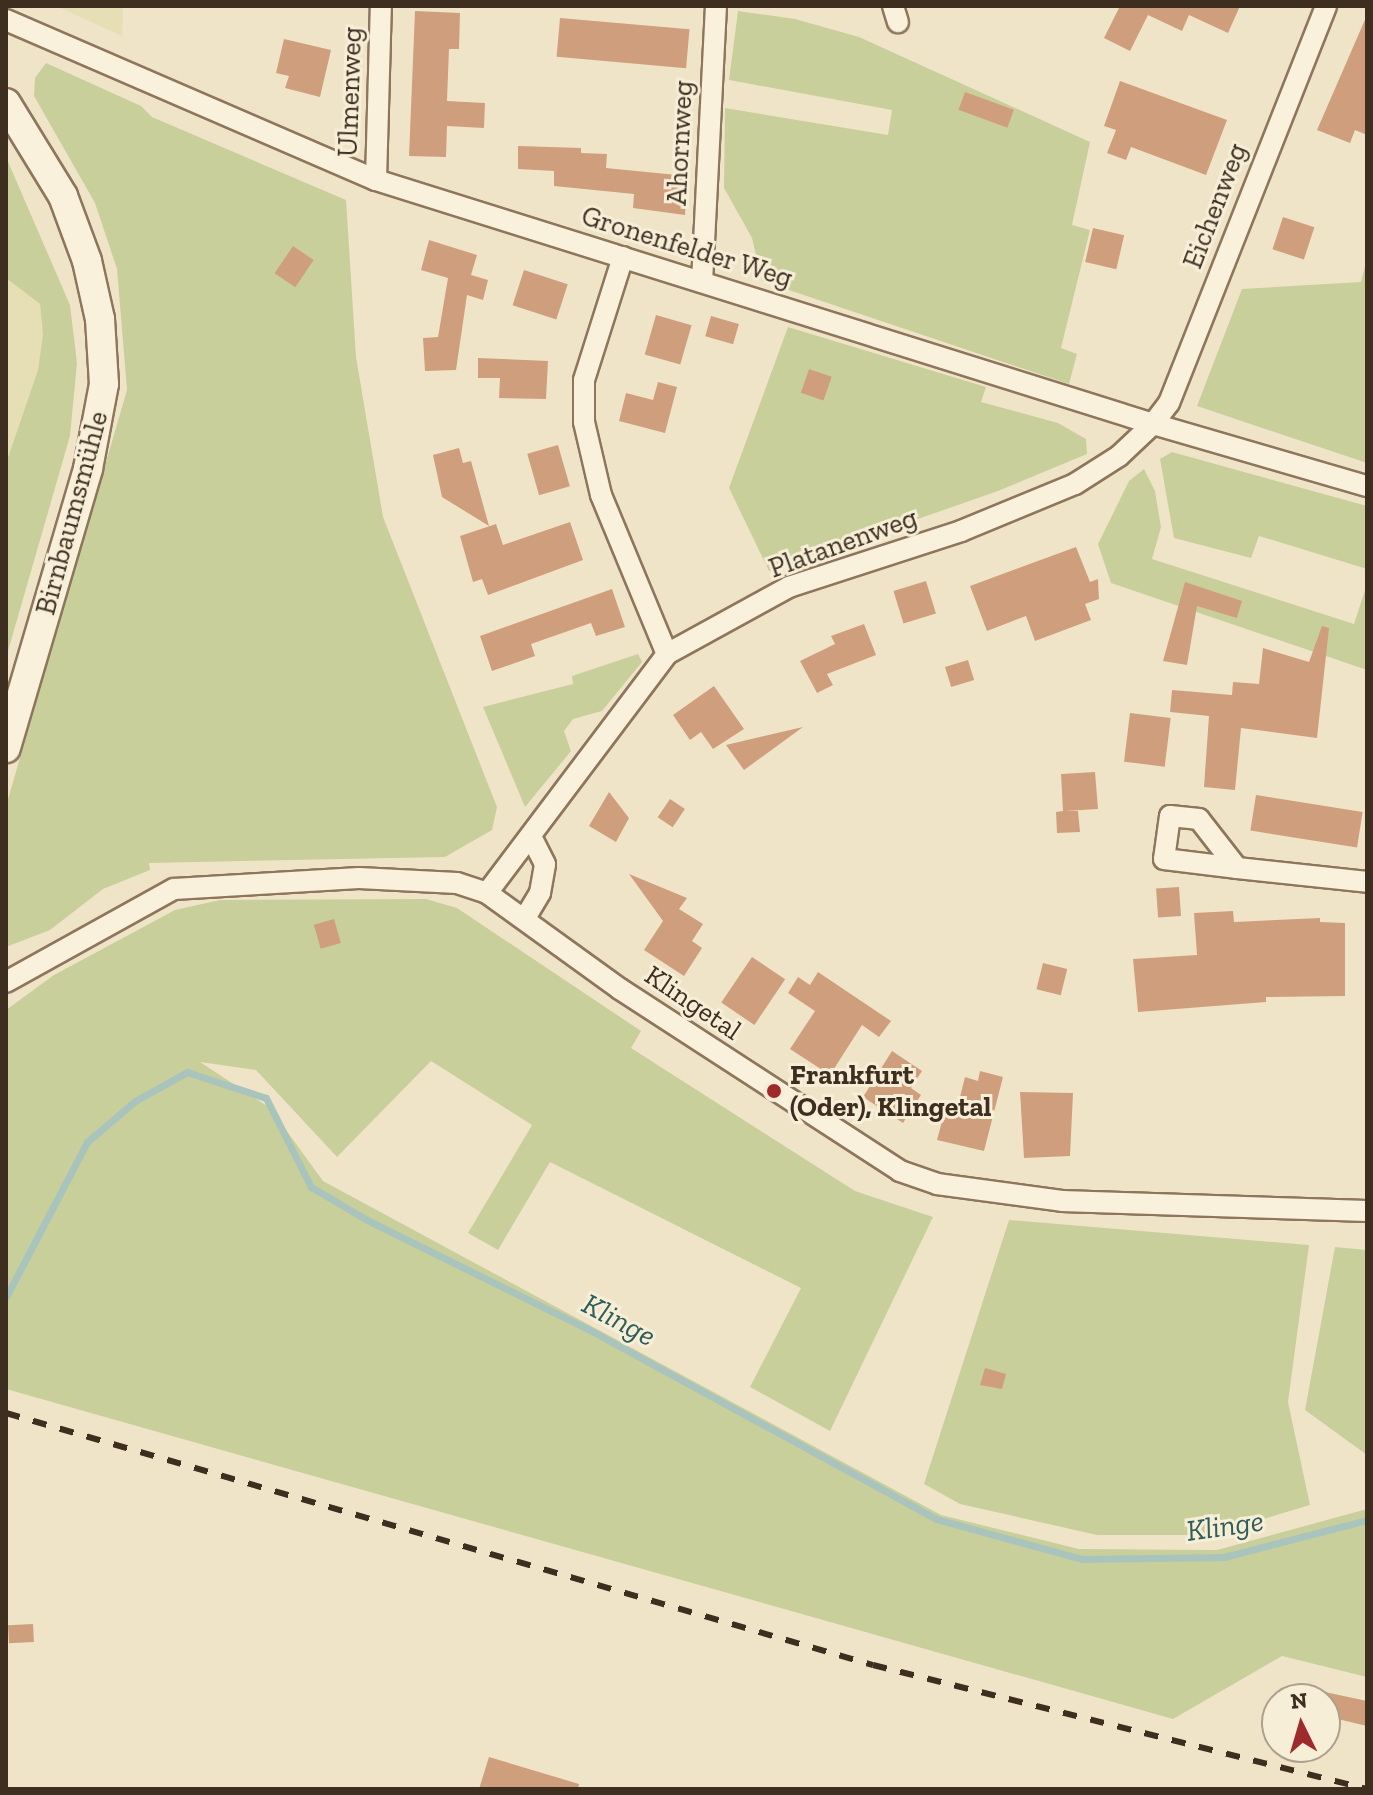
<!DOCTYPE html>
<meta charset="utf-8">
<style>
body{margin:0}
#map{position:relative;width:1373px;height:1795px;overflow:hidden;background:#f0e4c8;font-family:"Zilla Slab",serif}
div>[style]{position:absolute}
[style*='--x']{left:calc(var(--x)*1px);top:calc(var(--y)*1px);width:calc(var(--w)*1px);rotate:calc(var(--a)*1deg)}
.farmland>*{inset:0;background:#e6deb5}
.green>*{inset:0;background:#c9cf9b}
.stream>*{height:7px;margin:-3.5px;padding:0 3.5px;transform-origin:3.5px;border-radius:3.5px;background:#a9c4bc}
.building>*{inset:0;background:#cf9f7d;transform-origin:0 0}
.roads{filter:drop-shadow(2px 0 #8d765c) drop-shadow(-2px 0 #8d765c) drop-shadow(0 2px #8d765c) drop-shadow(0 -2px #8d765c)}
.street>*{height:20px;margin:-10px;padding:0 10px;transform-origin:10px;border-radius:10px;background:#faf1dc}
.secondary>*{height:28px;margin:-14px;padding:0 14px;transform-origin:14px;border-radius:14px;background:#faf1dc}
.rail>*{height:6px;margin-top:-3px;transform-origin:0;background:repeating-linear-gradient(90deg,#3d2e20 0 14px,transparent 0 28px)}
.dots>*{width:22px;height:22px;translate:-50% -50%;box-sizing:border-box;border:4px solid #f7eed8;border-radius:50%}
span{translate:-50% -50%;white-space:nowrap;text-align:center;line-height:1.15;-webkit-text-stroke:6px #f7eed8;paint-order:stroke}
.street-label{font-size:28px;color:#3d2e20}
.poi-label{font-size:28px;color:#3d2e20;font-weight:700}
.left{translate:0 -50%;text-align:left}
.water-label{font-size:30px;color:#2f5d5a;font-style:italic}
.frame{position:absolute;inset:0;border:8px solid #3d2e20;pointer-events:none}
.north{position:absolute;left:1261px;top:1683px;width:80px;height:80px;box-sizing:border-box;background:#f7eed8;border:2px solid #ada18e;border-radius:50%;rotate:355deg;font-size:22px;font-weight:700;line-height:32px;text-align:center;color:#3d2e20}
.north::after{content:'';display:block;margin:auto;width:28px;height:36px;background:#9e2a2b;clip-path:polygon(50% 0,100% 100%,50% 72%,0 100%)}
</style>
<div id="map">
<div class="farmland">
<i style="clip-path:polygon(56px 6px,123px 6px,122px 36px)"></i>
<i style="clip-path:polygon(6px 278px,40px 304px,43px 334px,38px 370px,6px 462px)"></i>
</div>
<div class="green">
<i style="clip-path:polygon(738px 11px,795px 19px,859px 37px,1090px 142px,1072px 225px,1090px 230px,1061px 348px,1077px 354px,1069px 384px,762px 281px,752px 238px,724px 188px,725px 108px,888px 135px,892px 110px,729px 80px)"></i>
<i style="clip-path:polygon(46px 63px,141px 106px,152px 117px,346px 200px,356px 357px,383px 517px,497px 807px,492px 830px,445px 857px,149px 863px,150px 870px,103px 889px,50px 930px,6px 947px,6px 806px,127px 390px,117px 269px,95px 203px,34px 96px,35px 78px)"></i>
<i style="clip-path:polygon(6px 157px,70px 305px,77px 363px,70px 436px,6px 658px,6px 463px,38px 370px,43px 334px,40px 304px,6px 278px)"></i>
<i style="clip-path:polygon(1367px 258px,1367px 463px,1197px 406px,1242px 289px,1361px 282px)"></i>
<i style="clip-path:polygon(788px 327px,986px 387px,981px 402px,1058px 423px,1086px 439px,1087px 454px,998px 491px,769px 571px,729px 488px)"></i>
<i style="clip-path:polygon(1172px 452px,1367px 506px,1367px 569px,1259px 536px,1251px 558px,1174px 538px,1160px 459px)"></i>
<i style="clip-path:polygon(1144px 469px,1155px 491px,1161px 527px,1152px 559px,1354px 624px,1367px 584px,1367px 670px,1111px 583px,1098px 544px,1129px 481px)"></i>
<i style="clip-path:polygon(638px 654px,642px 662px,602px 711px,573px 719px,564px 731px,571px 751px,525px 807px,483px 707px,573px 684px,572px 676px)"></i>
<i style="clip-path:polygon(426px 899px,457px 908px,641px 1031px,631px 1048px,855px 1191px,933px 1217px,830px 1431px,750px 1387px,801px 1288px,550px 1162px,498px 1250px,468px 1233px,532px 1125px,431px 1061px,337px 1157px,256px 1070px,200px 1062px,270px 1108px,323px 1181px,941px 1515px,1079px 1549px,1217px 1550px,1367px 1509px,1367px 1677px,1282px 1656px,1173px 1719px,6px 1389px,6px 1010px,54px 975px,175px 910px,220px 900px)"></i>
<i style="clip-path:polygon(1009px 1220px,1309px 1245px,1288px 1402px,1310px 1505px,1210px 1535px,1097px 1535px,960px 1504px,924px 1484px)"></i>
<i style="clip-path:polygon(1335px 1247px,1367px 1250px,1367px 1455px,1305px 1410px)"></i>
</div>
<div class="stream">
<i style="--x:6;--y:1297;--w:175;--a:-62.4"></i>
<i style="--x:87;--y:1142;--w:63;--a:-40.5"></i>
<i style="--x:135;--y:1101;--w:60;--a:-29.1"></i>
<i style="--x:187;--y:1072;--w:83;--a:18.2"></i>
<i style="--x:266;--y:1098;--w:100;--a:63.2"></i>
<i style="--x:311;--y:1187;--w:67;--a:30.4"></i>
<i style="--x:369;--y:1221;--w:244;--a:26.3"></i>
<i style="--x:588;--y:1329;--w:396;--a:28.6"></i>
<i style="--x:936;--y:1519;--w:151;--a:15.3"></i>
<i style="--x:1082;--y:1559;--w:142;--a:-0.8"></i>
<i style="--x:1224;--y:1557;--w:148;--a:-14.5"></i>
</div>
<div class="building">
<i style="clip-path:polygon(1120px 6px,1240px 6px,1228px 33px,1189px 15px,1182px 31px,1148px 15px,1130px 51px,1104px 38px)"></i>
<i style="clip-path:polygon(415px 11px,460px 13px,459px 49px,449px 49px,447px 101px,485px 103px,484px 128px,447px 126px,446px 157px,409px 156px)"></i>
<i style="clip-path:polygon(1367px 15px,1367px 135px,1355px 130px,1350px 143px,1317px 130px)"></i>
<i style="left:560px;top:18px;width:130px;height:39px;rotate:5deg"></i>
<i style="clip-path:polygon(284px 39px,331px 50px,320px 97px,285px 88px,289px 76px,276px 73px)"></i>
<i style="clip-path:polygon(1120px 81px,1227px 120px,1206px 175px,1131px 147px,1126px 160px,1107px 153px,1116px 130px,1104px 126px)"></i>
<i style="left:965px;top:92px;width:52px;height:19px;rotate:20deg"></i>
<i style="clip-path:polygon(518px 146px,581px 148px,581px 153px,607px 154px,606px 168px,687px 176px,685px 215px,633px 208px,634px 194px,554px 186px,554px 171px,518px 169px)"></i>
<i style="left:1283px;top:217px;width:33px;height:34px;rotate:18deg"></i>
<i style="left:1093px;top:228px;width:32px;height:35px;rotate:13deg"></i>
<i style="clip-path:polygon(429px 240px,477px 255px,471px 275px,488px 280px,483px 300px,467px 295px,456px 370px,425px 371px,423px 338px,438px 337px,448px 278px,421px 270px)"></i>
<i style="left:293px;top:246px;width:25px;height:33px;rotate:34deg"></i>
<i style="left:524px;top:270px;width:46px;height:37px;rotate:18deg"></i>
<i style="left:656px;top:315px;width:37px;height:41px;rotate:16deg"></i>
<i style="left:711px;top:316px;width:29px;height:21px;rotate:16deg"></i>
<i style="clip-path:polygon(478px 358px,548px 361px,546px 399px,499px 398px,500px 378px,478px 378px)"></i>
<i style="left:809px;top:369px;width:24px;height:25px;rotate:19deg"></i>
<i style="clip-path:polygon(658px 382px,677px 387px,665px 433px,619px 421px,626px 393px,653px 400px)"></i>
<i style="left:558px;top:445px;width:43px;height:32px;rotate:74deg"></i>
<i style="clip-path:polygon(459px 448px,463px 463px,471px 461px,489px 526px,442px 497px,433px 455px)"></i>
<i style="clip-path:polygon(570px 522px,583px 560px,488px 595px,482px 579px,473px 582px,460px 536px,496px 524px,503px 545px)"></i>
<i style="clip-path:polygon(1076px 547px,1090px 582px,1098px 579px,1099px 599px,1085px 604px,1091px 620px,1035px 641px,1026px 616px,987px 631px,970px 586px)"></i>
<i style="left:926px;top:581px;width:34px;height:34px;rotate:73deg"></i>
<i style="clip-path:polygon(1185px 582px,1242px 601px,1237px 618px,1197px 606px,1187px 665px,1163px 661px)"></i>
<i style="clip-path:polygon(612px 589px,625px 627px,596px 636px,591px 623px,531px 644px,535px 656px,492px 671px,480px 636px)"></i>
<i style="clip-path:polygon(864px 624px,876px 655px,827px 674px,833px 685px,817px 693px,800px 661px,835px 644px,831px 636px)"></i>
<i style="clip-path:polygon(1322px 626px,1329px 628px,1317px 738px,1241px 728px,1235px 790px,1204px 787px,1209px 716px,1170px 712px,1172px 690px,1232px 695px,1233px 682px,1259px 684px,1263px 648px,1309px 662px)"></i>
<i style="left:968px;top:660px;width:21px;height:24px;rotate:73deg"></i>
<i style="clip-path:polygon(714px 686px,744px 729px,713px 749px,701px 732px,690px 740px,673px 715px)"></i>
<i style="left:1130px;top:713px;width:41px;height:49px;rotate:7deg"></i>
<i style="clip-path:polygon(803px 727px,744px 770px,726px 745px)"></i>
<i style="clip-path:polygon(1095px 772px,1098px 809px,1065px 811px,1078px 811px,1080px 832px,1057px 833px,1056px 812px,1063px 811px,1061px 774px)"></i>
<i style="clip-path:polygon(609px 792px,629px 818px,616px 842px,589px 826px)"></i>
<i style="left:1256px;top:795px;width:108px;height:36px;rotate:9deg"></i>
<i style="left:670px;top:799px;width:18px;height:22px;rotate:34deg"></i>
<i style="clip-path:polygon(629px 874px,687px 898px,679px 909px,703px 924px,692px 941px,702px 948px,684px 976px,644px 950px,663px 921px)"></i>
<i style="left:1179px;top:887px;width:29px;height:23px;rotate:86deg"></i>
<i style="clip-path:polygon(1233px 911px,1234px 922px,1320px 918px,1320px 922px,1345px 923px,1345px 996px,1266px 997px,1266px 1002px,1138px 1012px,1133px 959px,1197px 955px,1194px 913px)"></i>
<i style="left:334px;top:919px;width:25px;height:21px;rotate:74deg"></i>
<i style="left:752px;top:957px;width:40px;height:55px;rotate:34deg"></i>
<i style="left:1043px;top:963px;width:25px;height:27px;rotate:14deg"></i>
<i style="clip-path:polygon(818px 972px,891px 1021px,879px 1037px,862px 1025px,830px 1075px,790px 1049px,815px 1011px,788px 993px,798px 977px,810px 985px)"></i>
<i style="clip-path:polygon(892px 1051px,922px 1071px,911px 1088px,921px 1095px,903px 1123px,863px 1097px)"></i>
<i style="clip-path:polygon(980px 1071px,1003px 1077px,984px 1151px,937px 1140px,945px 1110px,955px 1117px,965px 1077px,978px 1081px)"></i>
<i style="clip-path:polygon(1020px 1092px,1073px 1093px,1070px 1156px,1024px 1158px)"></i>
<i style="clip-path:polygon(985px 1368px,1006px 1374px,1002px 1389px,980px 1385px)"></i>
<i style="left:33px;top:1624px;width:18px;height:25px;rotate:87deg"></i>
<i style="clip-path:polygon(1325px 1692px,1367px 1701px,1367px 1726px,1325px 1716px)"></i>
<i style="clip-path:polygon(489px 1757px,579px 1784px,578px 1789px,479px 1789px)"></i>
</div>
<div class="roads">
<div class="street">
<i style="--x:893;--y:6;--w:17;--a:73"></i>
<i style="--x:6;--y:20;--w:403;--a:23.4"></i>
<i style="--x:376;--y:180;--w:814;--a:17.43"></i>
<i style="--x:1153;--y:424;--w:223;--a:16.2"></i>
<i style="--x:376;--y:180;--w:174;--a:-88.4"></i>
<i style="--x:623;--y:257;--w:129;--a:107.6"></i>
<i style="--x:584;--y:380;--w:42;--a:90"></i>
<i style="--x:584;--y:422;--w:75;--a:76.9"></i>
<i style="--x:601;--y:495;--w:172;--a:67.5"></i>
<i style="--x:702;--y:282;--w:276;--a:-87.1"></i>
<i style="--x:1237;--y:868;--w:62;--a:-127.8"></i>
<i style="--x:1199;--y:819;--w:29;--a:-174"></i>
<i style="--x:1170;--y:816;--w:43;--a:97.9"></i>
<i style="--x:1164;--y:859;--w:74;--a:7"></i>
<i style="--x:1237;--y:868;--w:131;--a:6.1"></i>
<i style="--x:487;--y:893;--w:299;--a:-53"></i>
<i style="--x:667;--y:654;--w:139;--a:-28.8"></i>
<i style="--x:789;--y:587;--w:181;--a:-18"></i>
<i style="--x:961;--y:531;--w:123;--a:-22.4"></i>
<i style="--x:1075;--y:484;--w:52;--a:-32.5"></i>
<i style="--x:1119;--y:456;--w:47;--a:-43.3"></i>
<i style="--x:1153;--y:424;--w:26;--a:-53"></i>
<i style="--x:1169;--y:403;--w:427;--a:-68.4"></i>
<i style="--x:525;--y:918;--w:29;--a:-59"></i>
<i style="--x:540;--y:893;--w:29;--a:-80"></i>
<i style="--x:545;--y:864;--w:29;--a:-117"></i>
<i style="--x:6;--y:982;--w:192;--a:-29"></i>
<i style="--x:174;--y:889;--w:185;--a:-3.4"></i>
<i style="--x:359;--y:878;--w:98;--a:2.9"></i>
<i style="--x:457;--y:883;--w:32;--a:18"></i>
<i style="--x:487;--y:893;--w:164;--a:35.8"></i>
<i style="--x:620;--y:989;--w:334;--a:33"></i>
<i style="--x:900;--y:1171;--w:39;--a:19"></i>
<i style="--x:937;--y:1184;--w:126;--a:7.7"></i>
<i style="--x:1062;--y:1201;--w:305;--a:1.9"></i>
</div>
<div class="secondary">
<i style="--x:6;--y:103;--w:109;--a:58.5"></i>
<i style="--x:63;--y:196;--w:69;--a:69.7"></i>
<i style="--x:87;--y:261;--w:59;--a:77.4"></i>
<i style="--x:100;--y:319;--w:65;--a:86.5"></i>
<i style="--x:104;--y:384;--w:86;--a:100.7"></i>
<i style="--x:88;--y:469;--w:291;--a:106.4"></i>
</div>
</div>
<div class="rail">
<i style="--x:6;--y:1413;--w:903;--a:16.21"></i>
<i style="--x:873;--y:1665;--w:509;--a:14.09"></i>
</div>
<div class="dots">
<i style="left:774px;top:1091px;background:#9e2a2b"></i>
</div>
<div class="street-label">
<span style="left:350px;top:92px;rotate:-88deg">Ulmenweg</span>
<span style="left:680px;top:143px;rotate:-87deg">Ahornweg</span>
<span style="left:1215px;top:206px;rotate:-69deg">Eichenweg</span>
<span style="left:687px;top:247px;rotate:17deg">Gronenfelder Weg</span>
<span style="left:72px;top:513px;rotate:-75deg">Birnbaumsmühle</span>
<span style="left:843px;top:543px;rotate:-20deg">Platanenweg</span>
<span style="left:693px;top:1003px;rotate:34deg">Klingetal</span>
</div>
<div class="poi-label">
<span class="left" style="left:790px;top:1091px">Frankfurt<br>(Oder), Klingetal</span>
</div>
<div class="water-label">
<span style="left:619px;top:1320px;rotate:28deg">Klinge</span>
<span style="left:1225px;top:1526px;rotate:-8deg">Klinge</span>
</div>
<div class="frame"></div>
<div class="north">N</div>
</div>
